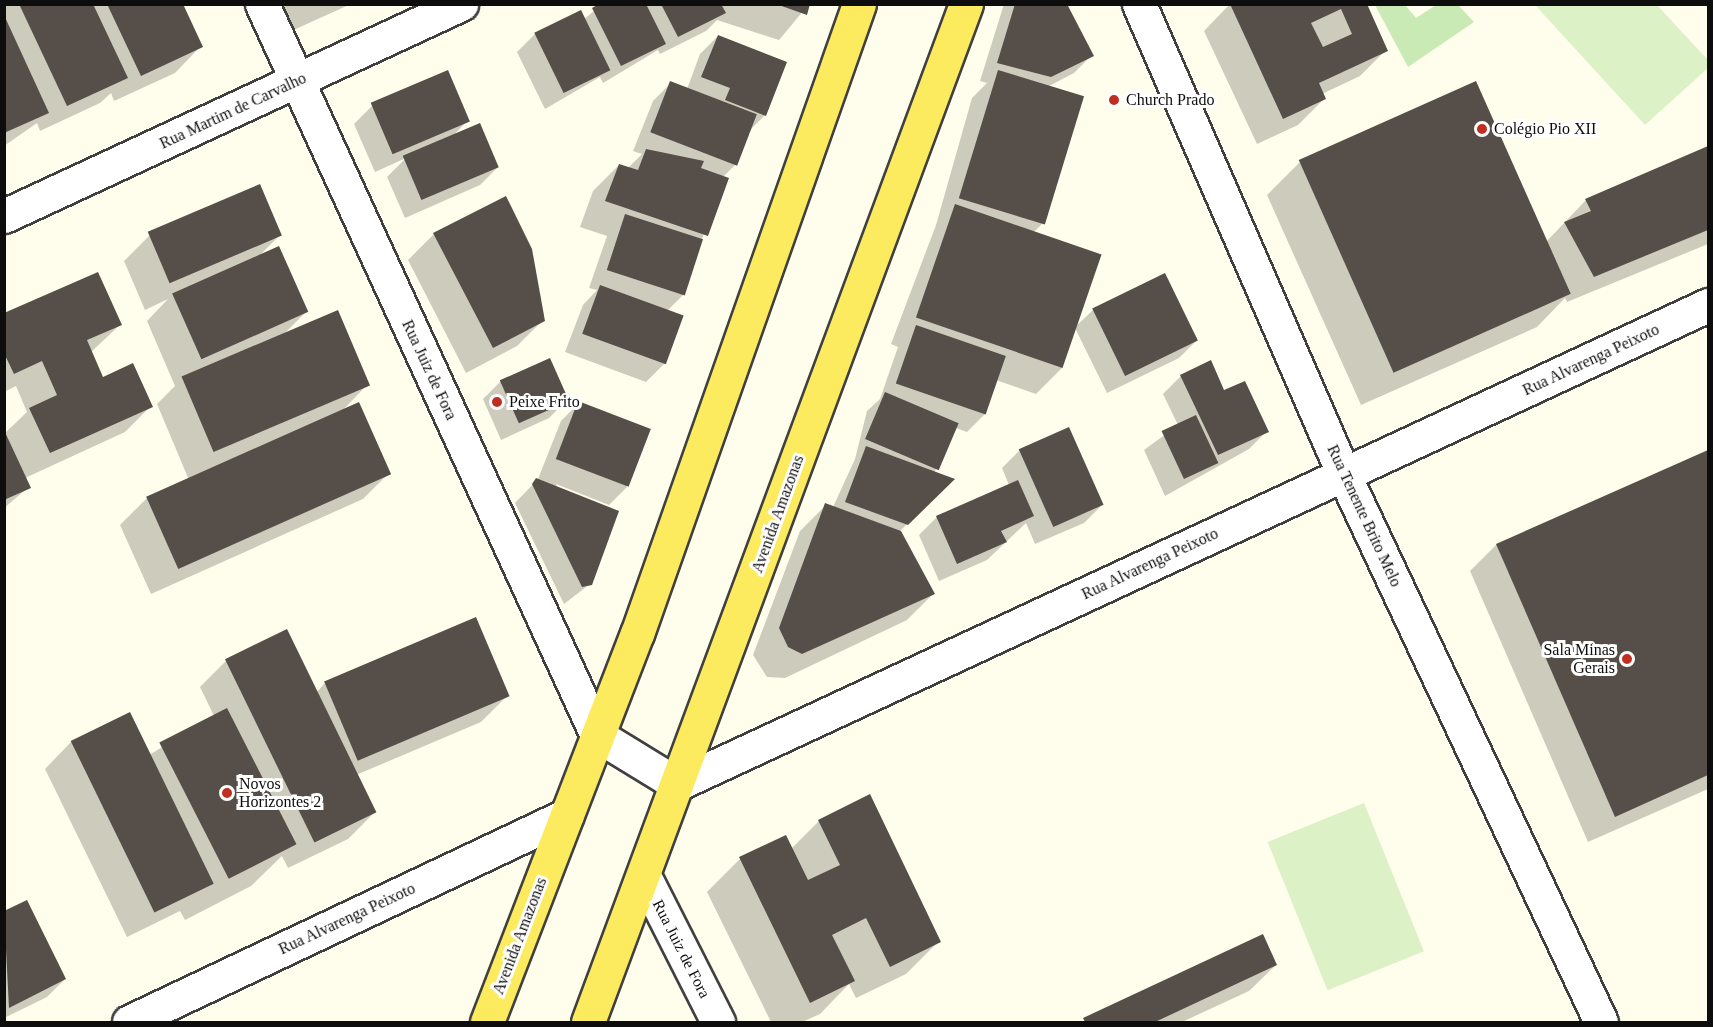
<!DOCTYPE html>
<meta charset="utf-8">
<style>
body{margin:0}
#map{position:relative;width:1713px;height:1027px;overflow:hidden;background:#fffeec;font-family:Georgia,serif}
div>[style]{position:absolute}
[style*='--x']{left:calc(var(--x)*1px);top:calc(var(--y)*1px);width:calc(var(--w)*1px);rotate:calc(var(--a)*1deg)}
.green>*{inset:0;background:#caeab5}
.pitch>*{inset:0;background:#ddf1c7;transform-origin:0 0}
.shadow>*{inset:0;background:#0003}
.building>*{inset:0;background:#564f49;transform-origin:0 0}
.roads{filter:drop-shadow(2px 0 #404040) drop-shadow(-2px 0 #404040) drop-shadow(0 2px #404040) drop-shadow(0 -2px #404040)}
.minor>*{height:33px;margin:-16.5px;padding:0 16.5px;transform-origin:16.5px;border-radius:16.5px;background:#fff}
.major>*{height:33px;margin:-16.5px;padding:0 16.5px;transform-origin:16.5px;border-radius:16.5px;background:#fcea5f}
.dots>*{width:16px;height:16px;translate:-50% -50%;box-sizing:border-box;border:3px solid #fff;border-radius:50%}
span{translate:-50% -50%;white-space:nowrap;text-align:center;line-height:1.15;-webkit-text-stroke:6px #fff;paint-order:stroke}
.poi-label{font-size:16px;color:#0d0d0d}
.left{translate:0 -50%;text-align:left}
.right{translate:-100% -50%;text-align:right}
.street-label{font-size:16px;color:#0d0d0d}
.frame{position:absolute;inset:0;border:6px solid #0d0d0d;pointer-events:none}
</style>
<div id="map">
<div class="green">
<i style="clip-path:polygon(1375px 5px,1405px 5px,1416px 18px,1436px 5px,1458px 5px,1474px 22px,1408px 67px)"></i>
</div>
<div class="pitch">
<i style="clip-path:polygon(1535px 5px,1657px 5px,1708px 60px,1708px 68px,1645px 125px)"></i>
<i style="left:1364px;top:803px;width:160px;height:104px;rotate:68deg"></i>
</div>
<div class="shadow">
<i style="clip-path:polygon(4px 4px,181px 4px,201px 46px,175px 73px,114px 101px,111px 93px,100px 103px,40px 131px,37px 123px,4px 146px)"></i>
<i style="clip-path:polygon(263px 4px,351px 4px,278px 37px)"></i>
<i style="clip-path:polygon(603px 4px,809px 4px,779px 40px,717px 20px,706px 31px,660px 54px,658px 50px,603px 83px,600px 77px,545px 109px,517px 52px,535px 34px,584px 19px)"></i>
<i style="clip-path:polygon(1004px 4px,1065px 4px,1092px 55px,1074px 73px,1047px 87px,1043px 223px,1034px 232px,1075px 327px,1093px 310px,1197px 340px,1179px 358px,1107px 393px,1075px 328px,1062px 368px,1036px 394px,996px 380px,985px 414px,967px 432px,956px 428px,934px 473px,935px 497px,900px 531px,933px 594px,907px 620px,785px 678px,767px 677px,753px 655px,800px 531px,826px 505px,833px 507px,855px 459px,867px 411px,880px 399px,898px 347px,891px 344px,936px 225px,972px 98px,987px 83px,980px 81px)"></i>
<i style="clip-path:polygon(1230px 4px,1365px 4px,1386px 50px,1360px 76px,1322px 94px,1324px 99px,1298px 125px,1257px 144px,1204px 31px)"></i>
<i style="clip-path:polygon(718px 36px,765px 115px,749px 131px,735px 165px,723px 177px,683px 295px,667px 311px,664px 364px,646px 382px,565px 352px,583px 305px,597px 290px,589px 288px,607px 236px,580px 227px,593px 191px,619px 165px,628px 168px,642px 154px,633px 151px,653px 101px,671px 83px,687px 89px,700px 54px)"></i>
<i style="clip-path:polygon(447px 72px,468px 120px,451px 138px,498px 167px,480px 185px,405px 218px,387px 177px,406px 158px,375px 172px,354px 124px,372px 106px)"></i>
<i style="clip-path:polygon(1708px 148px,1708px 244px,1567px 302px,1565px 298px,1537px 327px,1361px 405px,1267px 195px,1300px 162px,1546px 242px,1586px 200px)"></i>
<i style="clip-path:polygon(281px 234px,258px 257px,306px 312px,283px 335px,368px 384px,342px 411px,389px 473px,363px 499px,151px 594px,120px 525px,146px 499px,189px 480px,157px 404px,175px 386px,147px 321px,168px 299px,145px 310px,124px 261px,150px 235px)"></i>
<i style="clip-path:polygon(434px 234px,543px 320px,517px 346px,466px 373px,408px 260px)"></i>
<i style="clip-path:polygon(4px 315px,121px 324px,91px 352px,103px 379px,151px 406px,125px 432px,25px 478px,29px 487px,4px 508px,4px 434px,27px 412px,16px 386px,4px 392px)"></i>
<i style="clip-path:polygon(1181px 376px,1224px 392px,1267px 431px,1249px 449px,1165px 496px,1144px 450px,1178px 425px,1163px 394px)"></i>
<i style="clip-path:polygon(501px 381px,567px 400px,549px 418px,501px 440px,483px 399px)"></i>
<i style="clip-path:polygon(579px 403px,627px 487px,609px 505px,556px 484px,590px 584px,564px 604px,515px 503px,538px 479px,561px 421px)"></i>
<i style="clip-path:polygon(1020px 450px,1102px 505px,1084px 523px,1035px 544px,1026px 523px,987px 560px,939px 581px,919px 535px,937px 517px,1009px 485px,1002px 468px)"></i>
<i style="clip-path:polygon(1708px 451px,1708px 789px,1588px 842px,1470px 571px,1496px 545px)"></i>
<i style="clip-path:polygon(226px 661px,316px 693px,325px 683px,507px 696px,481px 722px,356px 775px,374px 813px,348px 839px,288px 868px,282px 856px,251px 886px,185px 920px,180px 911px,127px 937px,45px 769px,71px 742px,129px 714px,149px 755px,214px 716px,200px 687px)"></i>
<i style="clip-path:polygon(819px 821px,939px 941px,906px 974px,856px 998px,849px 984px,820px 1014px,802px 1022px,771px 1022px,707px 892px,740px 859px,791px 849px)"></i>
<i style="clip-path:polygon(4px 913px,65px 979px,47px 997px,4px 1018px)"></i>
<i style="clip-path:polygon(1262px 936px,1276px 965px,1249px 991px,1182px 1022px,1081px 1022px)"></i>
</div>
<div class="building">
<i style="clip-path:polygon(19px 4px,93px 4px,128px 78px,67px 106px)"></i>
<i style="clip-path:polygon(107px 4px,183px 4px,203px 47px,141px 76px)"></i>
<i style="clip-path:polygon(599px 4px,646px 4px,666px 44px,621px 66px,592px 8px)"></i>
<i style="clip-path:polygon(661px 4px,721px 4px,726px 13px,678px 37px)"></i>
<i style="clip-path:polygon(776px 4px,810px 4px,807px 15px)"></i>
<i style="clip-path:polygon(1015px 4px,1067px 4px,1094px 56px,1051px 77px,997px 63px)"></i>
<i style="clip-path:polygon(evenodd,1230px 4px,1367px 4px,1388px 51px,1319px 83px,1326px 99px,1283px 119px,1230px 4px,1341px 9px,1352px 34px,1323px 47px,1311px 23px,1341px 9px)"></i>
<i style="left:581px;top:10px;width:67px;height:52px;rotate:64deg"></i>
<i style="clip-path:polygon(4px 15px,49px 113px,4px 133px)"></i>
<i style="clip-path:polygon(718px 35px,787px 62px,766px 116px,725px 100px,730px 88px,701px 77px)"></i>
<i style="left:448px;top:70px;width:56px;height:84px;rotate:67deg"></i>
<i style="left:998px;top:70px;width:90px;height:134px;rotate:17deg"></i>
<i style="left:670px;top:81px;width:93px;height:55px;rotate:21deg"></i>
<i style="left:1476px;top:81px;width:233px;height:194px;rotate:66deg"></i>
<i style="left:480px;top:123px;width:48px;height:84px;rotate:67deg"></i>
<i style="clip-path:polygon(1708px 146px,1708px 230px,1594px 277px,1564px 222px,1591px 211px,1585px 199px)"></i>
<i style="clip-path:polygon(646px 149px,704px 161px,701px 168px,729px 178px,708px 236px,605px 201px,619px 164px,638px 170px)"></i>
<i style="left:260px;top:184px;width:56px;height:122px;rotate:67deg"></i>
<i style="clip-path:polygon(506px 196px,532px 249px,545px 321px,493px 348px,433px 233px)"></i>
<i style="left:955px;top:204px;width:155px;height:120px;rotate:19deg"></i>
<i style="left:625px;top:214px;width:82px;height:59px;rotate:18deg"></i>
<i style="left:279px;top:246px;width:72px;height:117px;rotate:66deg"></i>
<i style="clip-path:polygon(98px 272px,122px 325px,87px 340px,103px 377px,133px 363px,153px 407px,50px 453px,29px 408px,57px 395px,42px 361px,14px 374px,4px 353px,4px 313px)"></i>
<i style="left:1165px;top:273px;width:75px;height:81px;rotate:64deg"></i>
<i style="left:600px;top:285px;width:89px;height:52px;rotate:20deg"></i>
<i style="left:338px;top:310px;width:82px;height:170px;rotate:67deg"></i>
<i style="left:916px;top:325px;width:95px;height:62px;rotate:19deg"></i>
<i style="left:550px;top:358px;width:47px;height:55px;rotate:66deg"></i>
<i style="clip-path:polygon(1211px 360px,1224px 390px,1245px 381px,1269px 432px,1218px 455px,1180px 375px)"></i>
<i style="left:885px;top:392px;width:80px;height:51px;rotate:23deg"></i>
<i style="left:578px;top:401px;width:78px;height:62px;rotate:21deg"></i>
<i style="left:359px;top:402px;width:79px;height:233px;rotate:66deg"></i>
<i style="left:1196px;top:415px;width:53px;height:38px;rotate:65deg"></i>
<i style="left:1069px;top:427px;width:85px;height:55px;rotate:66deg"></i>
<i style="clip-path:polygon(4px 430px,31px 488px,4px 500px)"></i>
<i style="clip-path:polygon(866px 446px,955px 479px,908px 525px,845px 502px)"></i>
<i style="clip-path:polygon(1708px 450px,1708px 775px,1615px 817px,1496px 544px)"></i>
<i style="clip-path:polygon(536px 478px,619px 511px,592px 585px,582px 587px,532px 484px)"></i>
<i style="clip-path:polygon(1018px 480px,1034px 516px,1001px 531px,1007px 542px,957px 564px,936px 516px)"></i>
<i style="clip-path:polygon(825px 503px,901px 531px,935px 594px,802px 654px,788px 647px,779px 628px)"></i>
<i style="left:476px;top:617px;width:86px;height:165px;rotate:67deg"></i>
<i style="left:287px;top:629px;width:204px;height:69px;rotate:64deg"></i>
<i style="left:227px;top:708px;width:153px;height:76px;rotate:63deg"></i>
<i style="left:130px;top:712px;width:191px;height:66px;rotate:64deg"></i>
<i style="clip-path:polygon(870px 794px,941px 942px,890px 967px,866px 918px,832px 935px,855px 981px,810px 1003px,739px 857px,786px 835px,808px 880px,840px 865px,818px 820px)"></i>
<i style="clip-path:polygon(27px 900px,66px 979px,9px 1008px,4px 911px)"></i>
<i style="clip-path:polygon(1263px 934px,1277px 965px,1155px 1022px,1085px 1022px,1083px 1018px)"></i>
</div>
<div class="roads">
<div class="minor">
<i style="--x:262;--y:4;--w:804;--a:65.38"></i>
<i style="--x:597;--y:735;--w:94;--a:31.5"></i>
<i style="--x:677;--y:784;--w:1137;--a:-24.92"></i>
<i style="--x:1139;--y:4;--w:514;--a:66.48"></i>
<i style="--x:1344;--y:475;--w:604;--a:64.83"></i>
<i style="--x:4;--y:216;--w:504;--a:-24.89"></i>
<i style="--x:644;--y:876;--w:164;--a:63.1"></i>
<i style="--x:129;--y:1022;--w:484;--a:-25.3"></i>
</div>
<div class="major">
<i style="--x:487;--y:1022;--w:416;--a:-68.9"></i>
<i style="--x:637;--y:634;--w:668;--a:-70.59"></i>
<i style="--x:588;--y:1022;--w:1086;--a:-69.63"></i>
</div>
</div>
<div class="dots">
<i style="left:1114px;top:100px;background:#c02d21"></i>
<i style="left:1482px;top:129px;background:#c02d21"></i>
<i style="left:497px;top:402px;background:#c02d21"></i>
<i style="left:1627px;top:659px;background:#c02d21"></i>
<i style="left:227px;top:793px;background:#c02d21"></i>
</div>
<div class="poi-label">
<span class="left" style="left:1126px;top:100px">Church Prado</span>
<span class="left" style="left:1494px;top:129px">Colégio Pio XII</span>
<span class="left" style="left:509px;top:402px">Peixe Frito</span>
<span class="right" style="left:1615px;top:659px">Sala Minas<br>Gerais</span>
<span class="left" style="left:239px;top:793px">Novos<br>Horizontes 2</span>
</div>
<div class="street-label">
<span style="left:233px;top:111px;rotate:-25deg">Rua Martim de Carvalho</span>
<span style="left:1591px;top:360px;rotate:-25deg">Rua Alvarenga Peixoto</span>
<span style="left:429px;top:370px;rotate:65deg">Rua Juiz de Fora</span>
<span style="left:778px;top:514px;rotate:-70deg">Avenida Amazonas</span>
<span style="left:1364px;top:516px;rotate:65deg">Rua Tenente Brito Melo</span>
<span style="left:1150px;top:564px;rotate:-25deg">Rua Alvarenga Peixoto</span>
<span style="left:347px;top:919px;rotate:-25deg">Rua Alvarenga Peixoto</span>
<span style="left:520px;top:936px;rotate:-69deg">Avenida Amazonas</span>
<span style="left:681px;top:949px;rotate:63deg">Rua Juiz de Fora</span>
</div>
<div class="frame"></div>
</div>
